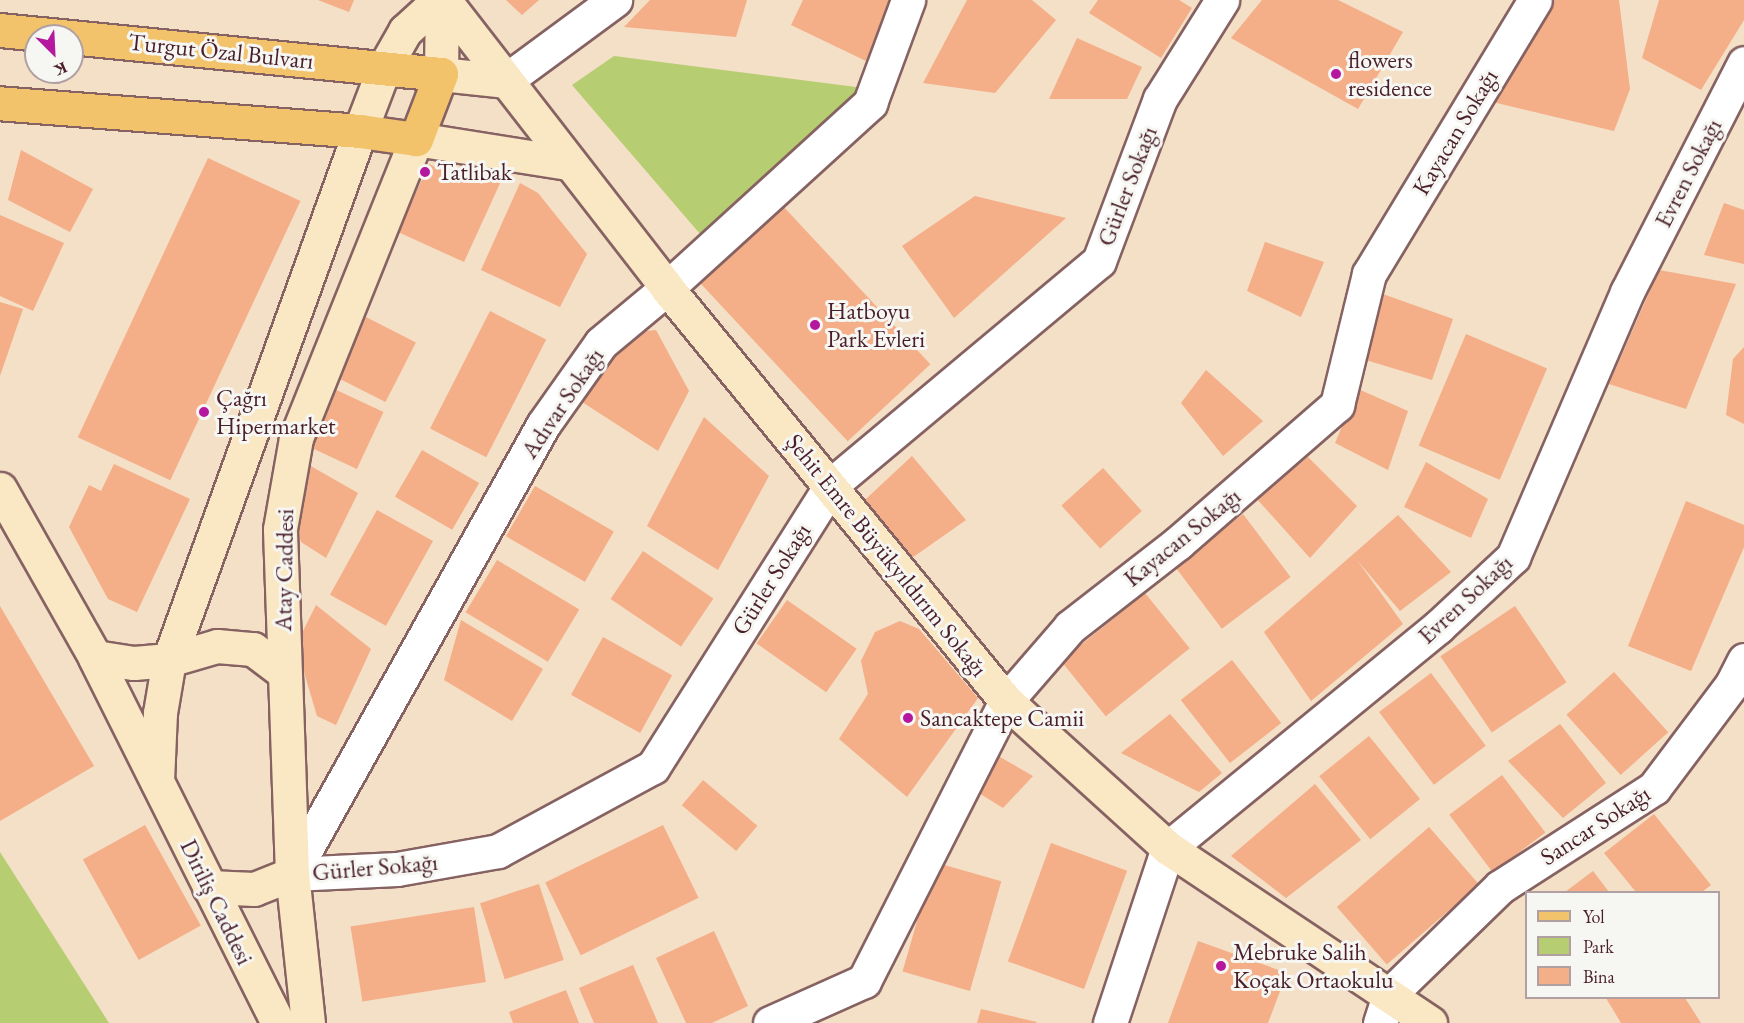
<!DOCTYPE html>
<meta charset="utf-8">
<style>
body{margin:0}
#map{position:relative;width:1744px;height:1023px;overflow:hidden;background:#f4dfc7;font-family:"EB Garamond",serif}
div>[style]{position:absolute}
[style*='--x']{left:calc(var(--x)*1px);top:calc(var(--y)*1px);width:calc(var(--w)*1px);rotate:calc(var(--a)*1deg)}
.green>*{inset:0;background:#b7cd71}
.building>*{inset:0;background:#f4ae88;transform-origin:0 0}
.roads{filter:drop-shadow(2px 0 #866262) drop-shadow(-2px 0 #866262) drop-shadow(0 2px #866262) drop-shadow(0 -2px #866262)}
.street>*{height:33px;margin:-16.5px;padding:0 16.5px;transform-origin:16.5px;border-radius:16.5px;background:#fff}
.secondary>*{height:33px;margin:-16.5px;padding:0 16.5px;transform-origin:16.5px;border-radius:16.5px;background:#fae7c3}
.primary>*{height:33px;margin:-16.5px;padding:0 16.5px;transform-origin:16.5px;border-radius:16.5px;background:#f2c36a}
.dots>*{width:16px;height:16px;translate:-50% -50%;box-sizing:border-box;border:3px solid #f6f6f2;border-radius:50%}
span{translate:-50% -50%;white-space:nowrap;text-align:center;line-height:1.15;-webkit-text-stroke:6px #f6f6f2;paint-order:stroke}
.street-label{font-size:24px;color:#4a1f2b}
.poi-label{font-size:24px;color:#4a1f2b}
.left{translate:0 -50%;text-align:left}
.legend{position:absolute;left:1525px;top:891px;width:195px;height:108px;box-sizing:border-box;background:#f6f6f2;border:2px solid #b1a0a2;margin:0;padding:8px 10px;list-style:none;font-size:18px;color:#4a1f2b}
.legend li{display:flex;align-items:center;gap:12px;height:30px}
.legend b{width:30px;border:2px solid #b1a0a2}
.north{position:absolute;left:24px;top:24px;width:60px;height:60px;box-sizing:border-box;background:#f6f6f2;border:2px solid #b1a0a2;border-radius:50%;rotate:156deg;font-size:16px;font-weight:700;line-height:24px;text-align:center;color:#4a1f2b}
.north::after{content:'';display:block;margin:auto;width:21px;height:27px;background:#b5179e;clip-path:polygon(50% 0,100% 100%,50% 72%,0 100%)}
</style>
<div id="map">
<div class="green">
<i style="clip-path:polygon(614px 56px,864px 88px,701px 235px,572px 85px)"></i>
<i style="clip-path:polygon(0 852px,109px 1023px,0 1023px)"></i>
</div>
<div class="building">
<i style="clip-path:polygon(318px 0,354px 0,349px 12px)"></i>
<i style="clip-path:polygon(506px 0,539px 0,522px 15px)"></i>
<i style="clip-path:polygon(650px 0,747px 0,736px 37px,624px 27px)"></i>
<i style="clip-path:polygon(803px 0,892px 0,866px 61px,791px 25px)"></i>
<i style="clip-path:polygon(967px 0,1032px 0,1056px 20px,995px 93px,923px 83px)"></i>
<i style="clip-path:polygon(1098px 0,1179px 0,1192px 8px,1161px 58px,1089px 13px)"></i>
<i style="clip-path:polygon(1262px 0,1338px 0,1403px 32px,1358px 109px,1231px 38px)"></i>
<i style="clip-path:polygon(1555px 0,1619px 0,1630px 89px,1614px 131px,1476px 98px)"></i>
<i style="clip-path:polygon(1659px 0,1744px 0,1744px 20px,1701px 90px,1642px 58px)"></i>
<i style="clip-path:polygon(1077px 38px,1142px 67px,1127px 99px,1049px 99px)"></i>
<i style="clip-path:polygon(21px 150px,93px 189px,70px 232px,8px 200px)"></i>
<i style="left:208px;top:158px;width:102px;height:308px;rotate:25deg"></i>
<i style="clip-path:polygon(429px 164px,454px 176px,471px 164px,502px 179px,464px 262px,398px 232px)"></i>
<i style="clip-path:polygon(520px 183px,538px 193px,587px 254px,560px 307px,481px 270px)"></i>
<i style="clip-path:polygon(975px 196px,1066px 218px,954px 318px,902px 246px)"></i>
<i style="clip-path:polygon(1724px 203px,1744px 210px,1744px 264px,1704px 255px)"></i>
<i style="left:781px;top:204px;width:219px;height:113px;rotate:47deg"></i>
<i style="clip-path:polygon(0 215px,64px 243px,33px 311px,0 296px)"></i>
<i style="clip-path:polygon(1265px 242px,1324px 262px,1301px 317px,1247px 291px)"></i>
<i style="clip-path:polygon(1659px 270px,1736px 284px,1686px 409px,1609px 384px)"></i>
<i style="clip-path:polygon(1380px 293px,1453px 319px,1432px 380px,1349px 355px)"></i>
<i style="clip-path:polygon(0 302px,23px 309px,0 376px)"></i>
<i style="left:490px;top:311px;width:63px;height:132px;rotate:27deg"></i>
<i style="left:366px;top:317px;width:56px;height:67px;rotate:27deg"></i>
<i style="clip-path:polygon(656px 330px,689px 391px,658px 451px,579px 400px,617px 334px)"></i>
<i style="left:1466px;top:334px;width:88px;height:121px;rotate:23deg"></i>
<i style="clip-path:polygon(1744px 347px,1744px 424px,1726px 415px,1733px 359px)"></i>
<i style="clip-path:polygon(1206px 370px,1263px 421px,1223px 456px,1181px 403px)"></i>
<i style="left:330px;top:387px;width:59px;height:63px;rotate:25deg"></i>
<i style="clip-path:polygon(1358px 389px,1408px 411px,1388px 470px,1335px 443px)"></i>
<i style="clip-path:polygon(704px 417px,769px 476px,718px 570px,647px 526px)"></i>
<i style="left:422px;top:450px;width:66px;height:54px;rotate:30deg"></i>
<i style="clip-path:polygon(912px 456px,966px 520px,909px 560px,852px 512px)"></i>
<i style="clip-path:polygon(1308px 457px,1357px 506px,1310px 558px,1256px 498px)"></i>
<i style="clip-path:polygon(302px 461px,358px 493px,326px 558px,301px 542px,288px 495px)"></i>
<i style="clip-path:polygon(1426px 462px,1488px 499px,1471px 538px,1404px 507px)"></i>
<i style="clip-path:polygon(114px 464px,190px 499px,137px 612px,108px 599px,69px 527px,89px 485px,101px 491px)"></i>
<i style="left:1103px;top:468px;width:58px;height:56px;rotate:48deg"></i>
<i style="left:535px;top:486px;width:91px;height:58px;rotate:30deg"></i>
<i style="clip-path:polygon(1686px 501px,1744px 525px,1744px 547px,1691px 671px,1628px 646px)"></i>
<i style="left:377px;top:510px;width:64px;height:97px;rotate:29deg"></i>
<i style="left:1243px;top:514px;width:79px;height:86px;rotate:53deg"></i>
<i style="clip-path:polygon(1398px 515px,1451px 572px,1400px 611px,1357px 560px,1403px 624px,1311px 701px,1264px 632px)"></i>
<i style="left:643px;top:551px;width:85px;height:58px;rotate:34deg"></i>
<i style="left:497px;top:560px;width:96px;height:61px;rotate:31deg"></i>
<i style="left:1145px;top:593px;width:71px;height:108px;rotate:51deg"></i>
<i style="left:787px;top:600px;width:85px;height:53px;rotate:35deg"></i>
<i style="clip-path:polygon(316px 605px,371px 649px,336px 725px,317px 716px,296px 645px)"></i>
<i style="clip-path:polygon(0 606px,94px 766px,0 821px)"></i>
<i style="left:1515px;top:606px;width:92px;height:90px;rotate:56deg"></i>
<i style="clip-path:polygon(461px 620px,543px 669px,512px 721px,444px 680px)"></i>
<i style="clip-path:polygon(900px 621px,919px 629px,978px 698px,907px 797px,839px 739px,868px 694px,861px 661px,875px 632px)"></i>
<i style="left:603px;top:637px;width:79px;height:66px;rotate:29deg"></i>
<i style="left:1232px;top:660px;width:80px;height:65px;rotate:52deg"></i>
<i style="left:1614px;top:672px;width:81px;height:64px;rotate:48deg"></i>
<i style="left:1431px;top:673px;width:91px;height:65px;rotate:53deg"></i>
<i style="clip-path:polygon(1170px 714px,1222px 773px,1199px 792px,1121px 753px)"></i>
<i style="clip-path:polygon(1560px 724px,1606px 783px,1563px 818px,1508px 761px)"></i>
<i style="left:1369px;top:736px;width:81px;height:64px;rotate:51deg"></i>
<i style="clip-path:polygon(993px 753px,1033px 776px,1003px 808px,974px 790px)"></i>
<i style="left:1502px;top:775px;width:72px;height:66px;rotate:53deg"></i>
<i style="left:703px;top:780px;width:71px;height:33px;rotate:40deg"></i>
<i style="clip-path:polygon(1315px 784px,1361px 840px,1286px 898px,1231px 856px)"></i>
<i style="clip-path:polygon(1654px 814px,1711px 885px,1702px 892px,1636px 892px,1604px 853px)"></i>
<i style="left:145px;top:825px;width:115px;height:71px;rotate:61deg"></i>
<i style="left:663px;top:825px;width:81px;height:131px;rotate:64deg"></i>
<i style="left:1429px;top:827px;width:76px;height:122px;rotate:49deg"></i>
<i style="left:1051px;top:843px;width:81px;height:126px;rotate:20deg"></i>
<i style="left:934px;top:862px;width:70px;height:114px;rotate:16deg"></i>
<i style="clip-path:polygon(1593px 871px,1609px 892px,1565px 892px)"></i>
<i style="left:539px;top:884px;width:80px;height:62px;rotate:72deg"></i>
<i style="left:474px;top:907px;width:76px;height:125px;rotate:81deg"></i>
<i style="clip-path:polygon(714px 931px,748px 1006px,712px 1023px,686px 1023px,656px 958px)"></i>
<i style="clip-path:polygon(1198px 941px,1287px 973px,1268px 1023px,1168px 1023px)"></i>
<i style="clip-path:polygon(633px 965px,658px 1023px,594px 1023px,579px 988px)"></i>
<i style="clip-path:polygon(566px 990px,579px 1023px,513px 1023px,509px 1012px)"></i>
<i style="clip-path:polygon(1606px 998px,1685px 998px,1701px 1023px,1621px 1023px)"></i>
<i style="clip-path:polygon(981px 1009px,1037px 1022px,1036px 1023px,977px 1023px)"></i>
</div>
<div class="roads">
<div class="street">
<i style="--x:505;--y:81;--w:137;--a:-36.4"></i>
<i style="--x:292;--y:874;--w:105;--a:-2.7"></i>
<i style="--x:397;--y:869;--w:103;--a:-10.1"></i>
<i style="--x:498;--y:851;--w:176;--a:-28.5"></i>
<i style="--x:653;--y:767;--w:333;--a:-57.7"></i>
<i style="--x:831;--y:485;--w:349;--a:-39.9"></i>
<i style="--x:1099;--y:261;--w:173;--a:-69.4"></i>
<i style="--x:1160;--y:99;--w:117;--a:-57.9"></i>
<i style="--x:292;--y:874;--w:514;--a:-60.79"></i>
<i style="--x:543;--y:425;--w:100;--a:-54.7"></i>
<i style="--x:601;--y:343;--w:86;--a:-39.8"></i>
<i style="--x:667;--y:288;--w:275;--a:-42.3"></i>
<i style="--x:870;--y:103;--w:110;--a:-69.7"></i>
<i style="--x:770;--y:1023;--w:103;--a:-24.1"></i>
<i style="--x:864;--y:981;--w:314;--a:-63.1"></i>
<i style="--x:1006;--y:701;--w:98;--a:-49.1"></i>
<i style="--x:1070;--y:627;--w:137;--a:-37.9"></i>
<i style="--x:1178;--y:543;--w:211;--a:-41"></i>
<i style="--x:1337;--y:405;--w:135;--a:-76.3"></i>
<i style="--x:1369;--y:274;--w:320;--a:-58.8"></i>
<i style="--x:1110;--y:1023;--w:184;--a:-71.7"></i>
<i style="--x:1168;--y:848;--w:349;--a:-39.3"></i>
<i style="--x:1438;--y:627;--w:103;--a:-43"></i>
<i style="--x:1513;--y:557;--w:288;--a:-66.7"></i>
<i style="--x:1627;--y:292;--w:257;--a:-62.9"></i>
<i style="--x:1380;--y:1023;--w:29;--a:-72"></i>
<i style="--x:1389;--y:995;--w:155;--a:-44.2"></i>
<i style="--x:1500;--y:887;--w:183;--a:-32.7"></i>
<i style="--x:1654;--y:788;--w:130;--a:-53.1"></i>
<i style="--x:1732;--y:684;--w:27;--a:-63"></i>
</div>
<div class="secondary">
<i style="--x:442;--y:0;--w:74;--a:90.8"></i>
<i style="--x:441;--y:74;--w:64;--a:6.2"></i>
<i style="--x:444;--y:0;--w:364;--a:52.2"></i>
<i style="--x:667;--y:288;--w:534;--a:50.62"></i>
<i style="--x:1006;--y:701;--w:219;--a:42.2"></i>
<i style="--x:1168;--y:848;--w:315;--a:33.7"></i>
<i style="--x:0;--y:489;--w:193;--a:60.5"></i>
<i style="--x:157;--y:781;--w:68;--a:-87.5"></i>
<i style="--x:160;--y:713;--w:54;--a:-80.4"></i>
<i style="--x:169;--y:660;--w:562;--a:-70.15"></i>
<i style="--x:360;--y:131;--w:67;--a:-69.1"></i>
<i style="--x:384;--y:68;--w:43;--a:-60.4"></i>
<i style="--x:405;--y:31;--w:46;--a:-42.4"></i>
<i style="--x:209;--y:887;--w:45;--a:2.5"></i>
<i style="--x:254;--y:889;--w:41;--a:-21.5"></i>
<i style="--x:278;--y:1023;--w:409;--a:-116.6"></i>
<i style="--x:95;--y:657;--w:39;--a:9"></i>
<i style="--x:134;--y:663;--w:35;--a:-5"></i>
<i style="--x:169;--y:660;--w:50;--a:-16.3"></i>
<i style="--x:217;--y:646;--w:36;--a:5"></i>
<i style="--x:253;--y:649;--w:39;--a:37"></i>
<i style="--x:308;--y:1023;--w:150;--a:-96.1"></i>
<i style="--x:292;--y:874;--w:345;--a:-92"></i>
<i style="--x:280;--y:529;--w:92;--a:-80"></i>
<i style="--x:296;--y:438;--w:322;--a:-68.1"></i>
<i style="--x:416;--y:139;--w:153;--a:9"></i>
</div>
<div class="primary">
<i style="--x:0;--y:30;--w:443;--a:5.7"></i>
<i style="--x:441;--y:74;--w:70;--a:111"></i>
<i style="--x:416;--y:139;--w:57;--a:-171.9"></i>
<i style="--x:360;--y:131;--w:361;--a:-175.6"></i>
</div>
</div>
<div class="dots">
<i style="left:1336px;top:74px;background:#b5179e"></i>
<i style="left:425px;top:172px;background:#b5179e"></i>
<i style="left:815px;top:325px;background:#b5179e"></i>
<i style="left:204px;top:412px;background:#b5179e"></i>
<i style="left:908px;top:718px;background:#b5179e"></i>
<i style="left:1221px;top:966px;background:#b5179e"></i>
</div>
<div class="street-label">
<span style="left:221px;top:51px;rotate:6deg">Turgut Özal Bulvarı</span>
<span style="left:1455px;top:132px;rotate:-59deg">Kayacan Sokağı</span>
<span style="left:1688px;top:173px;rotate:-63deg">Evren Sokağı</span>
<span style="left:1127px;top:186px;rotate:-69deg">Gürler Sokağı</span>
<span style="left:562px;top:403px;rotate:-56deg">Adıvar Sokağı</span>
<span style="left:1182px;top:537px;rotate:-39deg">Kayacan Sokağı</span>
<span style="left:887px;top:555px;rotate:51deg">Şehit Emre Büyükyıldırım Sokağı</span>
<span style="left:284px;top:570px;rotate:-89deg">Atay Caddesi</span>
<span style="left:771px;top:579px;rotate:-58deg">Gürler Sokağı</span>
<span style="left:1465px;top:599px;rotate:-43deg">Evren Sokağı</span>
<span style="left:1595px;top:825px;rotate:-33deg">Sancar Sokağı</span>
<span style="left:375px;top:867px;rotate:-5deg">Gürler Sokağı</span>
<span style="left:217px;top:902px;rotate:64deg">Diriliş Caddesi</span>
</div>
<div class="poi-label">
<span class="left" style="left:1348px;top:74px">flowers<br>residence</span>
<span class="left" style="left:437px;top:172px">Tatlıbak</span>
<span class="left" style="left:827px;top:325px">Hatboyu<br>Park Evleri</span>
<span class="left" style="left:216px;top:412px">Çağrı<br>Hipermarket</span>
<span class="left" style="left:920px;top:718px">Sancaktepe Camii</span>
<span class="left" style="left:1233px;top:966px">Mebruke Salih<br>Koçak Ortaokulu</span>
</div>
<ul class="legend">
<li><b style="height:8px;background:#f2c36a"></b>Yol</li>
<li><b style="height:16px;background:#b7cd71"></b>Park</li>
<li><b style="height:16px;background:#f4ae88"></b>Bina</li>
</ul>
<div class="north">K</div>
</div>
